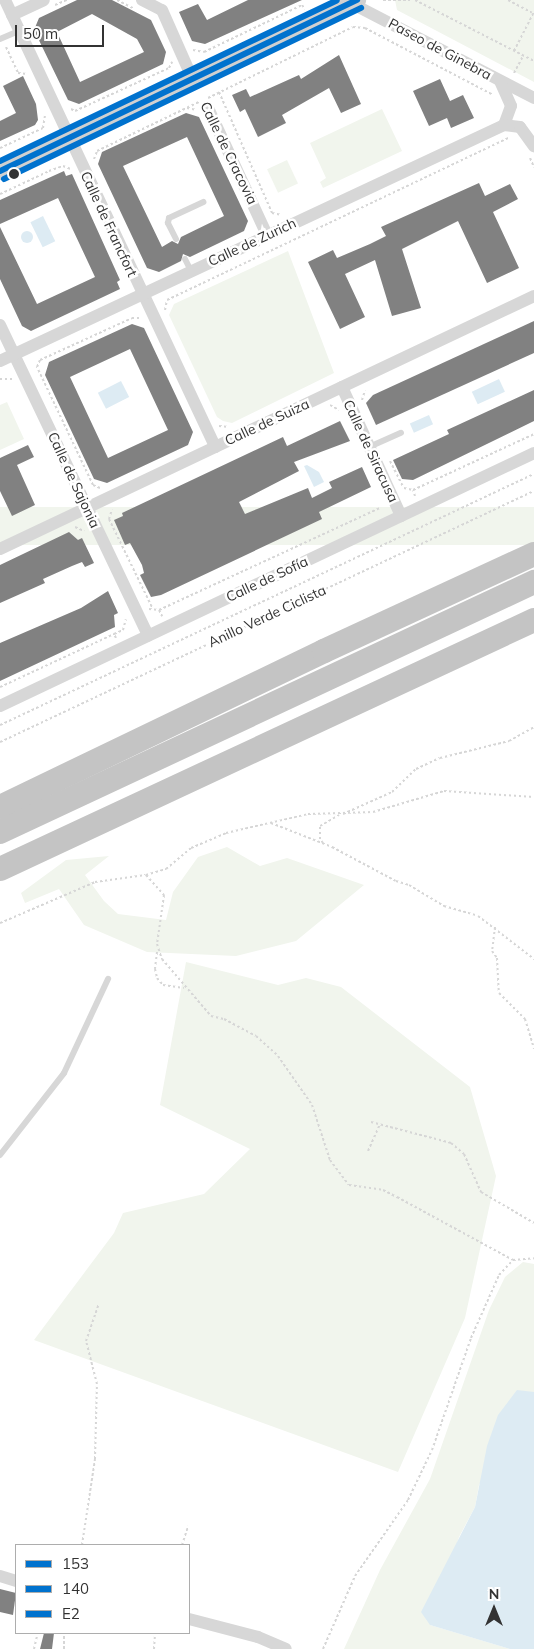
<!DOCTYPE html>
<meta charset="utf-8">
<style>
body{margin:0}
#map{position:relative;width:534px;height:1649px;overflow:hidden;background:#fff;font-family:Mulish,sans-serif}
div>[style]{position:absolute}
[style*='--x']{left:calc(var(--x)*1px);top:calc(var(--y)*1px);width:calc(var(--w)*1px);rotate:calc(var(--a)*1deg)}
.green>*{inset:0;background:#f1f5ed;transform-origin:0 0}
.water>*{inset:0;background:#ddebf3;transform-origin:0 0}
.round{border-radius:50%}
.building>*{inset:0;background:#818181}
.path>*{height:2px;margin-top:-1px;transform-origin:0;background:repeating-linear-gradient(90deg,#d6d6d6 0 2.5px,transparent 0 5px)}
.lane>*{height:6px;margin:-3px;padding:0 3px;transform-origin:3px;border-radius:3px;background:#d7d7d7}
.street>*{height:12px;margin:-6px;padding:0 6px;transform-origin:6px;border-radius:6px;background:#d7d7d7}
.secondary>*{height:18px;margin:-9px;padding:0 9px;transform-origin:9px;border-radius:9px;background:#d0d0d0}
.highway>*{height:24px;margin:-12px;padding:0 12px;transform-origin:12px;border-radius:12px;background:#c4c4c4}
.bus-1>*{height:6px;margin:-3px;padding:0 3px;transform-origin:3px;border-radius:3px;background:#0072ce}
.bus-2>*{height:6px;margin:-3px;padding:0 3px;transform-origin:3px;border-radius:3px;background:#0072ce}
.bus-3>*{height:6px;margin:-3px;padding:0 3px;transform-origin:3px;border-radius:3px;background:#0072ce}
.dots>*{width:14px;height:14px;translate:-50% -50%;box-sizing:border-box;border:2px solid #fff;border-radius:50%}
span{translate:-50% -50%;white-space:nowrap;text-align:center;line-height:1.15;-webkit-text-stroke:5px #fff;paint-order:stroke}
.street-label{font-size:14px;color:#333}
.legend{position:absolute;left:15px;top:1544px;width:175px;height:90px;box-sizing:border-box;background:#fff;border:1px solid #adadad;margin:0;padding:6px 9px;list-style:none;font-size:15px;color:#333}
.legend li{display:flex;align-items:center;gap:10px;height:25px}
.legend b{width:25px;border:1px solid #adadad}
.north{position:absolute;left:469px;top:1584px;width:50px;height:50px;-webkit-text-stroke:4px #fff;paint-order:stroke;rotate:0deg;font-size:14px;font-weight:700;line-height:20px;text-align:center;color:#333}
.north::after{content:'';display:block;margin:auto;width:18px;height:22px;background:#333;clip-path:polygon(50% 0,100% 100%,50% 72%,0 100%)}
.scale{position:absolute;left:15px;top:25px;width:89px;height:22px;box-sizing:border-box;border:2px solid #333;border-top:0;padding-left:6px;font-size:15px;line-height:18px;white-space:nowrap;color:#333;-webkit-text-stroke:4px #fff;paint-order:stroke}
</style>
<div id="map">
<div class="green">
<i style="clip-path:polygon(395px 0,534px 0,534px 82px,397px 10px)"></i>
<i style="clip-path:polygon(382px 109px,402px 151px,323px 188px,320px 182px,326px 178px,310px 143px)"></i>
<i style="left:287px;top:160px;width:26px;height:22px;rotate:65deg"></i>
<i style="clip-path:polygon(288px 251px,334px 373px,232px 423px,223px 421px,217px 417px,169px 315px,174px 304px)"></i>
<i style="clip-path:polygon(7px 402px,24px 439px,0 450px,0 405px)"></i>
<i style="left:534px;top:507px;width:38px;height:590px;rotate:90deg"></i>
<i style="clip-path:polygon(227px 847px,260px 866px,287px 858px,364px 885px,296px 941px,236px 956px,147px 952px,84px 925px,59px 889px,25px 903px,21px 893px,66px 860px,109px 856px,85px 875px,104px 901px,118px 914px,166px 920px,173px 892px,198px 857px)"></i>
<i style="clip-path:polygon(186px 962px,278px 985px,306px 978px,341px 987px,470px 1087px,496px 1176px,465px 1318px,398px 1472px,34px 1340px,114px 1233px,123px 1213px,204px 1194px,250px 1149px,160px 1105px)"></i>
<i style="clip-path:polygon(523px 1262px,534px 1264px,534px 1392px,479px 1485px,475px 1507px,459px 1537px,430px 1625px,510px 1649px,344px 1649px,380px 1570px,430px 1479px,489px 1310px,505px 1277px)"></i>
</div>
<div class="water">
<i style="left:43px;top:216px;width:28px;height:14px;rotate:64deg"></i>
<i class="round" style="left:21px;top:231px;width:12px;height:12px"></i>
<i style="left:499px;top:379px;width:14px;height:30px;rotate:65deg"></i>
<i style="left:121px;top:381px;width:18px;height:26px;rotate:63deg"></i>
<i style="left:429px;top:415px;width:10px;height:21px;rotate:66deg"></i>
<i style="clip-path:polygon(307px 465px,319px 472px,324px 482px,314px 487px,304px 466px)"></i>
<i style="clip-path:polygon(517px 1390px,534px 1392px,534px 1649px,510px 1649px,430px 1625px,421px 1612px,475px 1507px,487px 1446px,498px 1415px)"></i>
</div>
<div class="building">
<i style="clip-path:polygon(evenodd,77px 0,112px 0,151px 20px,166px 52px,163px 64px,79px 104px,68px 100px,34px 30px,39px 18px,77px 0,92px 14px,137px 39px,144px 52px,80px 82px,57px 32px,92px 14px)"></i>
<i style="clip-path:polygon(248px 0,302px 0,205px 44px,192px 41px,179px 12px,198px 4px,207px 20px)"></i>
<i style="clip-path:polygon(339px 55px,361px 104px,341px 113px,329px 88px,282px 115px,286px 123px,258px 137px,245px 109px,240px 112px,232px 95px,246px 89px,250px 97px,299px 75px,301px 79px)"></i>
<i style="clip-path:polygon(23px 76px,36px 104px,38px 120px,35px 125px,0 141px,0 121px,16px 113px,3px 86px)"></i>
<i style="clip-path:polygon(440px 79px,450px 101px,463px 95px,474px 118px,451px 128px,447px 118px,429px 126px,413px 91px)"></i>
<i style="clip-path:polygon(evenodd,186px 113px,199px 117px,248px 221px,244px 231px,190px 257px,183px 254px,181px 261px,159px 272px,147px 268px,98px 164px,102px 152px,186px 113px,187px 137px,224px 216px,181px 237px,178px 244px,172px 241px,162px 247px,123px 166px,187px 137px)"></i>
<i style="clip-path:polygon(64px 171px,66px 176px,72px 174px,120px 280px,117px 282px,120px 289px,31px 331px,22px 326px,0 279px,0 227px,37px 304px,95px 277px,58px 198px,0 224px,0 200px)"></i>
<i style="clip-path:polygon(479px 183px,485px 196px,510px 184px,518px 199px,493px 212px,519px 268px,487px 283px,458px 221px,402px 249px,421px 308px,392px 316px,375px 260px,345px 274px,365px 317px,340px 329px,308px 262px,333px 250px,337px 258px,370px 244px,386px 236px,381px 227px)"></i>
<i style="clip-path:polygon(534px 321px,534px 353px,376px 425px,366px 403px,373px 395px)"></i>
<i style="clip-path:polygon(evenodd,132px 324px,144px 328px,193px 432px,188px 445px,107px 483px,94px 479px,45px 375px,49px 362px,132px 324px,130px 349px,168px 430px,108px 458px,70px 377px,130px 349px)"></i>
<i style="clip-path:polygon(534px 390px,534px 421px,413px 480px,402px 479px,393px 460px,449px 434px,447px 430px)"></i>
<i style="clip-path:polygon(340px 421px,350px 441px,294px 462px,299px 471px,239px 502px,245px 514px,308px 488px,312px 498px,332px 488px,329px 482px,362px 467px,371px 487px,319px 512px,322px 519px,161px 595px,151px 597px,140px 575px,144px 573px,142px 565px,130px 543px,125px 545px,114px 520px,123px 516px,122px 513px,283px 437px,287px 446px)"></i>
<i style="clip-path:polygon(28px 445px,34px 457px,17px 465px,35px 505px,12px 516px,0 491px,0 458px)"></i>
<i style="clip-path:polygon(69px 532px,78px 540px,82px 538px,94px 563px,85px 567px,82px 562px,72px 566px,43px 579px,45px 583px,0 603px,0 565px)"></i>
<i style="clip-path:polygon(108px 591px,118px 613px,114px 615px,115px 627px,0 681px,0 643px,81px 608px)"></i>
<i style="clip-path:polygon(0 1589px,16px 1593px,13px 1615px,0 1612px)"></i>
<i style="clip-path:polygon(44px 1633px,54px 1633px,52px 1649px,40px 1649px)"></i>
</div>
<div class="path">
<i style="--x:117;--y:0;--w:18;--a:27"></i>
<i style="--x:383;--y:0;--w:27;--a:0"></i>
<i style="--x:415;--y:0;--w:134;--a:27.1"></i>
<i style="--x:508;--y:0;--w:27;--a:28"></i>
<i style="--x:55;--y:5;--w:13;--a:-23"></i>
<i style="--x:365;--y:28;--w:144;--a:27.6"></i>
<i style="--x:6;--y:47;--w:29;--a:65"></i>
<i style="--x:18;--y:73;--w:9;--a:6"></i>
<i style="--x:193;--y:50;--w:11;--a:10"></i>
<i style="--x:204;--y:52;--w:109;--a:-25.6"></i>
<i style="--x:302;--y:5;--w:5;--a:53"></i>
<i style="--x:514;--y:51;--w:44;--a:-62.9"></i>
<i style="--x:514;--y:73;--w:19;--a:-62"></i>
<i style="--x:219;--y:92;--w:132;--a:66.3"></i>
<i style="--x:272;--y:213;--w:10;--a:11"></i>
<i style="--x:208;--y:98;--w:161;--a:-26.1"></i>
<i style="--x:353;--y:27;--w:12;--a:5"></i>
<i style="--x:187;--y:108;--w:10;--a:11"></i>
<i style="--x:71;--y:109;--w:4;--a:27"></i>
<i style="--x:75;--y:111;--w:103;--a:-24.6"></i>
<i style="--x:169;--y:68;--w:7;--a:-63"></i>
<i style="--x:0;--y:148;--w:47;--a:-24.9"></i>
<i style="--x:43;--y:128;--w:13;--a:-81"></i>
<i style="--x:530;--y:158;--w:10;--a:66"></i>
<i style="--x:94;--y:159;--w:9;--a:-69"></i>
<i style="--x:97;--y:151;--w:113;--a:-25.7"></i>
<i style="--x:0;--y:194;--w:54;--a:-25.1"></i>
<i style="--x:49;--y:171;--w:15;--a:-20"></i>
<i style="--x:63;--y:166;--w:9;--a:21"></i>
<i style="--x:165;--y:310;--w:10;--a:-79"></i>
<i style="--x:167;--y:300;--w:378;--a:-25.4"></i>
<i style="--x:0;--y:379;--w:13;--a:0"></i>
<i style="--x:362;--y:400;--w:10;--a:-73"></i>
<i style="--x:330;--y:405;--w:10;--a:29"></i>
<i style="--x:219;--y:426;--w:10;--a:6"></i>
<i style="--x:390;--y:461;--w:30;--a:63"></i>
<i style="--x:404;--y:488;--w:9;--a:13"></i>
<i style="--x:100;--y:488;--w:8;--a:-157"></i>
<i style="--x:93;--y:485;--w:131;--a:-115.4"></i>
<i style="--x:37;--y:367;--w:8;--a:-67"></i>
<i style="--x:40;--y:360;--w:101;--a:-24.5"></i>
<i style="--x:132;--y:318;--w:9;--a:0"></i>
<i style="--x:415;--y:496;--w:6;--a:-108"></i>
<i style="--x:413;--y:490;--w:133;--a:-24.8"></i>
<i style="--x:109;--y:519;--w:98;--a:64"></i>
<i style="--x:109;--y:519;--w:10;--a:-73"></i>
<i style="--x:75;--y:527;--w:10;--a:24"></i>
<i style="--x:149;--y:609;--w:10;--a:6"></i>
<i style="--x:159;--y:610;--w:7;--a:63"></i>
<i style="--x:159;--y:610;--w:243;--a:-24.8"></i>
<i style="--x:116;--y:638;--w:4;--a:-117"></i>
<i style="--x:114;--y:634;--w:10;--a:-24"></i>
<i style="--x:123;--y:630;--w:11;--a:-75"></i>
<i style="--x:0;--y:687;--w:126;--a:-24.9"></i>
<i style="--x:0;--y:725;--w:590;--a:-25.18"></i>
<i style="--x:0;--y:742;--w:590;--a:-25.18"></i>
<i style="--x:343;--y:814;--w:54;--a:-24.2"></i>
<i style="--x:392;--y:792;--w:33;--a:-44"></i>
<i style="--x:416;--y:769;--w:26;--a:-25"></i>
<i style="--x:440;--y:758;--w:71;--a:-13.8"></i>
<i style="--x:509;--y:741;--w:29;--a:-29"></i>
<i style="--x:271;--y:823;--w:66;--a:21.5"></i>
<i style="--x:332;--y:847;--w:72;--a:28"></i>
<i style="--x:396;--y:881;--w:14;--a:17"></i>
<i style="--x:409;--y:885;--w:41;--a:31"></i>
<i style="--x:444;--y:906;--w:35;--a:16"></i>
<i style="--x:478;--y:916;--w:71;--a:37.5"></i>
<i style="--x:323;--y:843;--w:5;--a:-127"></i>
<i style="--x:320;--y:839;--w:13;--a:-90"></i>
<i style="--x:320;--y:826;--w:22;--a:-30"></i>
<i style="--x:146;--y:875;--w:21;--a:-17"></i>
<i style="--x:166;--y:869;--w:33;--a:-40"></i>
<i style="--x:191;--y:848;--w:38;--a:-23"></i>
<i style="--x:226;--y:833;--w:84;--a:-13"></i>
<i style="--x:308;--y:814;--w:65;--a:-1.8"></i>
<i style="--x:373;--y:812;--w:74;--a:-16.5"></i>
<i style="--x:444;--y:791;--w:90;--a:3.8"></i>
<i style="--x:0;--y:923;--w:103;--a:-23.3"></i>
<i style="--x:95;--y:882;--w:51;--a:-7.8"></i>
<i style="--x:146;--y:875;--w:27;--a:48"></i>
<i style="--x:164;--y:895;--w:49;--a:98.1"></i>
<i style="--x:157;--y:944;--w:16;--a:72"></i>
<i style="--x:162;--y:959;--w:75;--a:49.3"></i>
<i style="--x:211;--y:1016;--w:13;--a:13"></i>
<i style="--x:224;--y:1019;--w:36;--a:28"></i>
<i style="--x:256;--y:1036;--w:30;--a:42"></i>
<i style="--x:278;--y:1056;--w:60;--a:55.2"></i>
<i style="--x:312;--y:1105;--w:58;--a:71.9"></i>
<i style="--x:330;--y:1160;--w:31;--a:53"></i>
<i style="--x:349;--y:1185;--w:34;--a:8"></i>
<i style="--x:383;--y:1190;--w:16;--a:27"></i>
<i style="--x:397;--y:1197;--w:132;--a:28.5"></i>
<i style="--x:495;--y:927;--w:24;--a:97"></i>
<i style="--x:492;--y:951;--w:9;--a:54"></i>
<i style="--x:497;--y:958;--w:35;--a:87"></i>
<i style="--x:499;--y:993;--w:37;--a:45"></i>
<i style="--x:525;--y:1019;--w:31;--a:73"></i>
<i style="--x:157;--y:952;--w:17;--a:97"></i>
<i style="--x:155;--y:969;--w:9;--a:77"></i>
<i style="--x:157;--y:978;--w:9;--a:49"></i>
<i style="--x:163;--y:985;--w:21;--a:8"></i>
<i style="--x:371;--y:1122;--w:83;--a:14.7"></i>
<i style="--x:451;--y:1143;--w:17;--a:40"></i>
<i style="--x:464;--y:1154;--w:42;--a:65.9"></i>
<i style="--x:481;--y:1192;--w:61;--a:30.3"></i>
<i style="--x:368;--y:1151;--w:30;--a:-66"></i>
<i style="--x:82;--y:1545;--w:87;--a:-81.4"></i>
<i style="--x:95;--y:1459;--w:75;--a:-88.5"></i>
<i style="--x:97;--y:1384;--w:44;--a:-104.3"></i>
<i style="--x:86;--y:1341;--w:39;--a:-71"></i>
<i style="--x:182;--y:1545;--w:20;--a:-72"></i>
<i style="--x:34;--y:1649;--w:13;--a:-77"></i>
<i style="--x:64;--y:1649;--w:16;--a:-90"></i>
<i style="--x:154;--y:1649;--w:16;--a:-86"></i>
<i style="--x:323;--y:1649;--w:80;--a:-66.3"></i>
<i style="--x:355;--y:1576;--w:93;--a:-55.1"></i>
<i style="--x:408;--y:1500;--w:55;--a:-64.4"></i>
<i style="--x:432;--y:1450;--w:119;--a:-70.8"></i>
<i style="--x:471;--y:1338;--w:69;--a:-66"></i>
<i style="--x:499;--y:1275;--w:21;--a:-47"></i>
<i style="--x:513;--y:1260;--w:21;--a:-5"></i>
</div>
<div class="lane">
<i style="--x:0;--y:39;--w:21;--a:-23"></i>
<i style="--x:176;--y:239;--w:18;--a:-117"></i>
<i style="--x:168;--y:223;--w:5;--a:-79"></i>
<i style="--x:169;--y:218;--w:38;--a:-25"></i>
<i style="--x:185;--y:259;--w:13;--a:63"></i>
<i style="--x:369;--y:447;--w:35;--a:-24"></i>
<i style="--x:0;--y:1155;--w:104;--a:-52"></i>
<i style="--x:64;--y:1073;--w:104;--a:-64.9"></i>
</div>
<div class="street">
<i style="--x:5;--y:0;--w:494;--a:64.8"></i>
<i style="--x:142;--y:0;--w:22;--a:27"></i>
<i style="--x:162;--y:10;--w:77;--a:66.1"></i>
<i style="--x:345;--y:0;--w:213;--a:27.4"></i>
<i style="--x:12;--y:15;--w:35;--a:-25"></i>
<i style="--x:500;--y:81;--w:27;--a:66"></i>
<i style="--x:511;--y:106;--w:20;--a:110"></i>
<i style="--x:209;--y:110;--w:138;--a:65.1"></i>
<i style="--x:0;--y:325;--w:344;--a:64.5"></i>
<i style="--x:0;--y:361;--w:557;--a:-25.09"></i>
<i style="--x:504;--y:125;--w:16;--a:7"></i>
<i style="--x:520;--y:127;--w:24;--a:54"></i>
<i style="--x:342;--y:387;--w:142;--a:65.4"></i>
<i style="--x:0;--y:549;--w:591;--a:-25.35"></i>
<i style="--x:0;--y:706;--w:591;--a:-25.35"></i>
<i style="--x:0;--y:1576;--w:17;--a:17"></i>
<i style="--x:189;--y:1619;--w:71;--a:14.6"></i>
<i style="--x:258;--y:1637;--w:30;--a:23"></i>
</div>
<div class="secondary">
<i style="--x:0;--y:171;--w:396;--a:-25.6"></i>
</div>
<div class="highway">
<i style="--x:0;--y:807;--w:360;--a:-25.7"></i>
<i style="--x:324;--y:651;--w:231;--a:-24.8"></i>
<i style="--x:0;--y:832;--w:590;--a:-25.09"></i>
<i style="--x:0;--y:869;--w:589;--a:-25"></i>
</div>
<div class="bus-1">
<i style="--x:0;--y:171;--w:396;--a:-25.6"></i>
</div>
<div class="bus-2">
<i style="--x:4;--y:179;--w:396;--a:-25.6"></i>
</div>
<div class="bus-3">
<i style="--x:0;--y:161;--w:373;--a:-25.5"></i>
</div>
<div class="dots">
<i style="left:14px;top:174px;background:#333"></i>
</div>
<div class="street-label">
<span style="left:440px;top:49px;rotate:28deg">Paseo de Ginebra</span>
<span style="left:229px;top:153px;rotate:64deg">Calle de Cracovia</span>
<span style="left:109px;top:224px;rotate:65deg">Calle de Francfort</span>
<span style="left:252px;top:242px;rotate:-25deg">Calle de Zurich</span>
<span style="left:267px;top:422px;rotate:-25deg">Calle de Suiza</span>
<span style="left:371px;top:451px;rotate:65deg">Calle de Siracusa</span>
<span style="left:74px;top:480px;rotate:65deg">Calle de Sajonia</span>
<span style="left:267px;top:579px;rotate:-25deg">Calle de Sofía</span>
<span style="left:267px;top:616px;rotate:-25deg">Anillo Verde Ciclista</span>
</div>
<ul class="legend">
<li><b style="height:6px;background:#0072ce"></b>153</li>
<li><b style="height:6px;background:#0072ce"></b>140</li>
<li><b style="height:6px;background:#0072ce"></b>E2</li>
</ul>
<div class="north">N</div>
<div class="scale">50 m</div>
</div>
